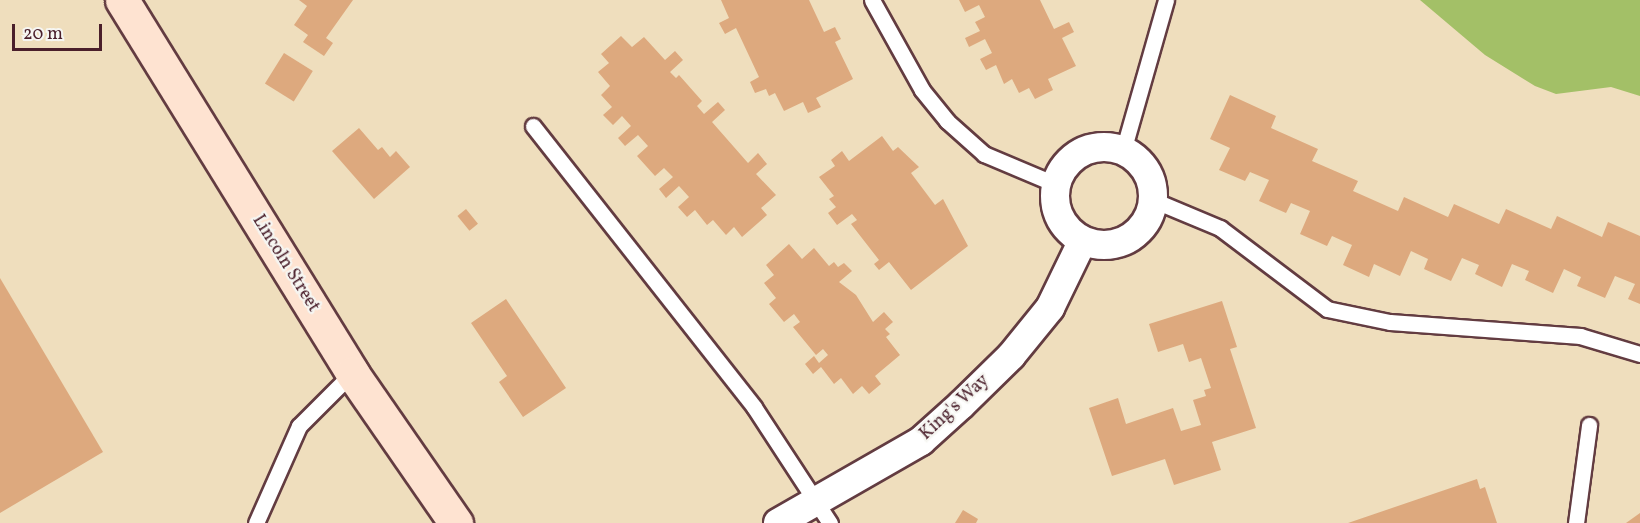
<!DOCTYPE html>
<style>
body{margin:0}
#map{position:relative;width:1640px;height:523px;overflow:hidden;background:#efdebd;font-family:Vollkorn,serif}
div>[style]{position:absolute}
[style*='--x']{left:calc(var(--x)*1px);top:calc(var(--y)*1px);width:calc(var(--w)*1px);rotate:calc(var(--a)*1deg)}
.green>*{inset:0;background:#a3c067}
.building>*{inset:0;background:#dda97e;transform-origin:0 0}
.roads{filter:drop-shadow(2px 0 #633c41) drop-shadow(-2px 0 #633c41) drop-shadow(0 2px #633c41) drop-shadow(0 -2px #633c41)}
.lane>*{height:15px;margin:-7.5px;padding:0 7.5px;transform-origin:7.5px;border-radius:7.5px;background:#fff}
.street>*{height:28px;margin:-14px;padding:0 14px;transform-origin:14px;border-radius:14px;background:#fff}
.street>.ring{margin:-14px;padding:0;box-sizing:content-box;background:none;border:28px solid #fff;border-radius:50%}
.secondary>*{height:33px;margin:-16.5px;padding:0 16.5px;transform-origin:16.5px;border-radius:16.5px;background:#fee3d1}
span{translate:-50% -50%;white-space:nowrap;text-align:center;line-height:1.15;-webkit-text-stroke:4.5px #f6f6f2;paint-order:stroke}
.street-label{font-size:18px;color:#4a1f2b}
.scale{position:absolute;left:12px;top:24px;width:90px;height:27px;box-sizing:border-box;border:3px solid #4a1f2b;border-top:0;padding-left:8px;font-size:18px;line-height:21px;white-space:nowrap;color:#4a1f2b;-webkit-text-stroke:4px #f6f6f2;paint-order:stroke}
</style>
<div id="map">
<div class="green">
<i style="clip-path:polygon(1420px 0,1640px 0,1640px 96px,1611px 87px,1556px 94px,1535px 86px,1485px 55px)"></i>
</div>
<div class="building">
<i style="clip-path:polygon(299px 0,353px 0,326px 38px,333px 43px,324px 56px,303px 42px,308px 35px,294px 25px,307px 6px)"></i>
<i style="clip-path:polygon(721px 0,809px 0,824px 32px,835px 27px,841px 39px,835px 42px,853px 79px,816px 98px,821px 107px,808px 113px,803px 102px,784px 111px,775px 93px,769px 96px,766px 89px,755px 93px,750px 82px,759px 77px,736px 28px,725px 34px,719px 23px,729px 18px)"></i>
<i style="clip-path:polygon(959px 0,1040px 0,1054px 29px,1069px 22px,1074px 32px,1062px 38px,1076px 66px,1048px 79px,1053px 90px,1035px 99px,1029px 88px,1019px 93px,1012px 79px,1004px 84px,996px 65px,986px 70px,980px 59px,992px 53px,985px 39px,969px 47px,965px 38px,980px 31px,975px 22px,985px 17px,979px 5px,965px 12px)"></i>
<i style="clip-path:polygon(621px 36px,632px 47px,644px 37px,665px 60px,675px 51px,683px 60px,670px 72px,676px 78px,679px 75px,702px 101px,697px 106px,704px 114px,718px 102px,725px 110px,712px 122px,748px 163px,758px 153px,767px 164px,756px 174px,776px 195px,761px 208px,767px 215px,742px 237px,734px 227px,726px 235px,713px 220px,707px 225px,695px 210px,687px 217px,678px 207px,689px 197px,679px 186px,666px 198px,659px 189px,673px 177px,664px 168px,655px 176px,637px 156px,648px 146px,638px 135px,625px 146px,618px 138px,631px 126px,622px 116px,613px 125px,603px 115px,612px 107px,601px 95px,610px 86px,598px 72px,609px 63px,601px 54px)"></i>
<i style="left:284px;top:53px;width:34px;height:36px;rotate:32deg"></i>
<i style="clip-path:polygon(1230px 95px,1276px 116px,1271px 128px,1318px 149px,1312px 161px,1358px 181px,1353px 191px,1398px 211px,1404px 197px,1448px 217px,1454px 204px,1499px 224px,1506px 209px,1551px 229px,1557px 216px,1602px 237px,1608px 222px,1640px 236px,1640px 304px,1628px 299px,1635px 284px,1615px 276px,1605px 298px,1577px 286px,1581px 277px,1564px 269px,1553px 293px,1525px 280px,1529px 271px,1512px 264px,1502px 287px,1475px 274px,1479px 265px,1462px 258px,1451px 281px,1424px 269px,1428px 259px,1411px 251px,1400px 276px,1374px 264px,1369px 277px,1343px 265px,1352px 245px,1332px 236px,1327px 246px,1300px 234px,1310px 211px,1291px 203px,1286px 213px,1259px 201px,1269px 180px,1250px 172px,1245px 181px,1219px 170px,1230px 148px,1210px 139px)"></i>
<i style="clip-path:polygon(359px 128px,378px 150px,382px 147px,390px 157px,396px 151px,410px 167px,374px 199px,332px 151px)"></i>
<i style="clip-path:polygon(882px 136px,893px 151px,898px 147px,919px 167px,911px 173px,935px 205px,943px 199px,968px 246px,911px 290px,889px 262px,879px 270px,874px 264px,879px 260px,851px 224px,857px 220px,852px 214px,837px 225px,828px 213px,836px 207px,829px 199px,834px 196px,819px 177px,835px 166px,831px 160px,842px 151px,849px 161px)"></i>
<i style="left:466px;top:209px;width:19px;height:11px;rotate:51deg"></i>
<i style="clip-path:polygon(789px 244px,802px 259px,814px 248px,829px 266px,834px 262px,838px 267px,844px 263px,852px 271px,839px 282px,856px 295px,873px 322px,884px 312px,893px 322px,885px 329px,890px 334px,886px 337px,900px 355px,875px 376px,881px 384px,869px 394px,862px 386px,853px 394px,841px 378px,834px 384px,821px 367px,813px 374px,805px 364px,814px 356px,819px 363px,828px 355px,823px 349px,816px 355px,793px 327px,800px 322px,794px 314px,784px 322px,769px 304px,776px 298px,764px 283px,774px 275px,766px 265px)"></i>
<i style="clip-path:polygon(0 278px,103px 452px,0 513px)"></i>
<i style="clip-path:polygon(506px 299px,566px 388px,523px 417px,499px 382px,507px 376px,471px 323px)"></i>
<i style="clip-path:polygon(1222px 301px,1237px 347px,1230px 349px,1256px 428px,1212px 442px,1221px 470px,1174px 485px,1165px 459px,1112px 476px,1089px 408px,1118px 398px,1126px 424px,1173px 408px,1181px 431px,1201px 425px,1193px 400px,1206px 396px,1204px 390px,1211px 388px,1201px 358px,1189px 362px,1183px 344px,1158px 352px,1149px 324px)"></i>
<i style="clip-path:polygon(1477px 479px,1480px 489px,1485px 487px,1497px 523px,1348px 523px)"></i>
<i style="clip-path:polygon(963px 510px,978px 519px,976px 523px,955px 523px)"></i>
<i style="clip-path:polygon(1640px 513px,1640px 523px,1626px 523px)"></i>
</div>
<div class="roads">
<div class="lane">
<i style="--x:872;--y:0;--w:103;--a:60.9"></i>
<i style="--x:922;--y:90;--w:40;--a:51"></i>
<i style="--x:947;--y:121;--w:50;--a:41.7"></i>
<i style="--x:984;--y:154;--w:77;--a:22.9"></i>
<i style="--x:533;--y:126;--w:357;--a:51.8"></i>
<i style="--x:754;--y:407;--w:139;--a:56.8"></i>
<i style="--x:1123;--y:151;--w:157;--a:-74.1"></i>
<i style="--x:1153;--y:200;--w:73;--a:22.7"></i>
<i style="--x:1220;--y:228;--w:134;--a:37.1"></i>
<i style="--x:1327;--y:309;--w:64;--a:11.7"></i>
<i style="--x:1390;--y:322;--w:191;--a:4.2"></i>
<i style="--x:1580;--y:336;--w:63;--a:16.7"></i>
<i style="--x:256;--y:523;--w:106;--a:-66.1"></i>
<i style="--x:299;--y:426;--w:75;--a:-45"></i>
<i style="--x:1576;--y:523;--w:99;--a:-82.4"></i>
</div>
<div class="street">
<i class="ring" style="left:1055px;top:147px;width:70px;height:70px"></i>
<i style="--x:778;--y:523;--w:165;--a:-29.8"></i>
<i style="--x:921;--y:441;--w:54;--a:-42"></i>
<i style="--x:961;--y:405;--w:70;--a:-44.4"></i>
<i style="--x:1011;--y:356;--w:62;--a:-50.9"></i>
<i style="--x:1050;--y:308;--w:73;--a:-64.1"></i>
</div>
<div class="secondary">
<i style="--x:122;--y:0;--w:438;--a:58.3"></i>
<i style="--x:352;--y:373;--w:183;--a:55.3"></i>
</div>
</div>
<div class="street-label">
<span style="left:285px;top:264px;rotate:58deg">Lincoln Street</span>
<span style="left:955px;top:408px;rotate:-43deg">King's Way</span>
</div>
<div class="scale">20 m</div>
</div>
